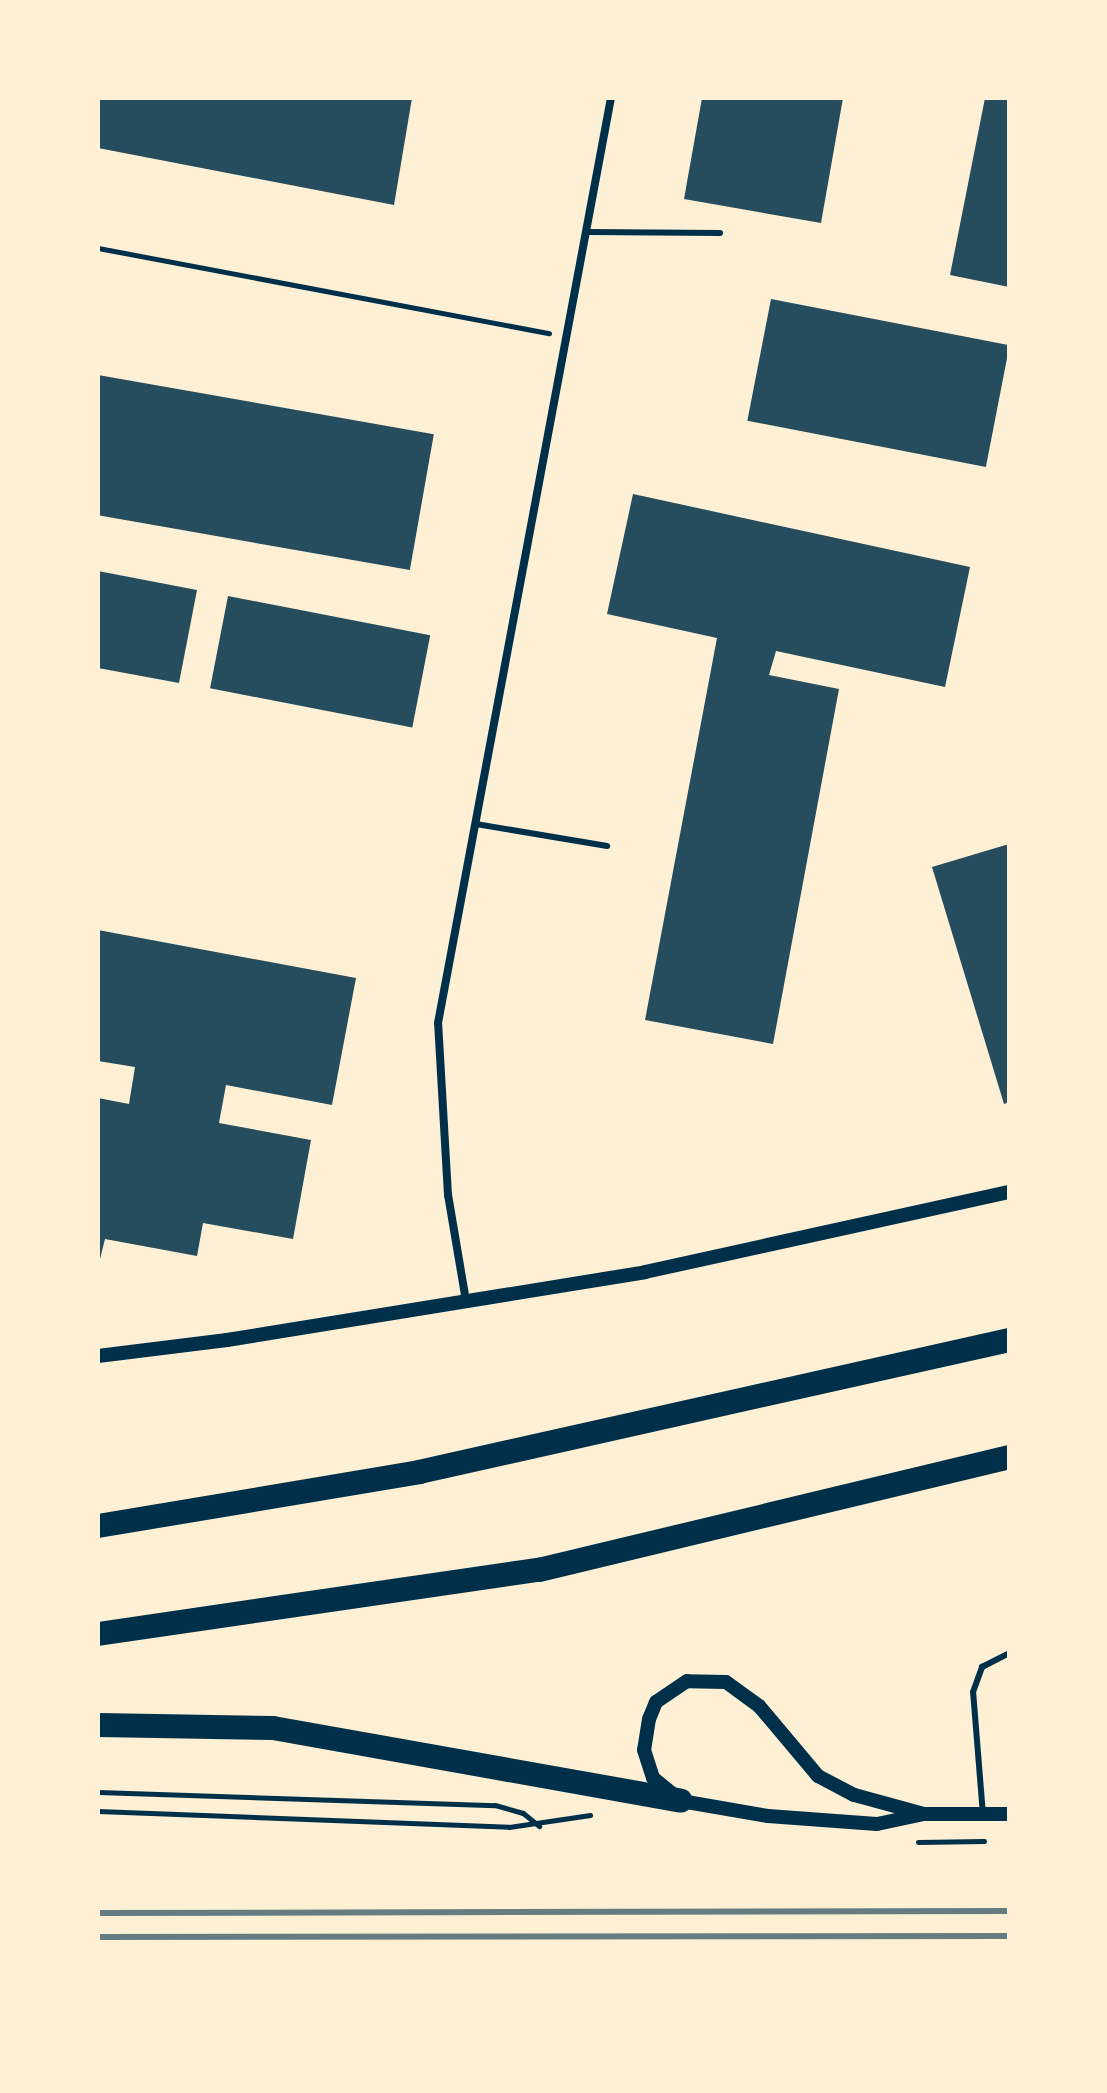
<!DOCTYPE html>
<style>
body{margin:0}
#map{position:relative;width:1107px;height:2093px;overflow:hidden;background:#fdf0d5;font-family:"PT Serif",serif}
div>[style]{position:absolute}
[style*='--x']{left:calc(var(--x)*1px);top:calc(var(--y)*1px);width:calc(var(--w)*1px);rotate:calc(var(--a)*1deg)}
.building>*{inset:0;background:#264d5e;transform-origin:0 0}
.path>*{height:5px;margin:-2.5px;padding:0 2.5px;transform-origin:2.5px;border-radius:2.5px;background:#003049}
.service>*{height:6px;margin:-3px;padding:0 3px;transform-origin:3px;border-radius:3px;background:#003049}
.minor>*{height:8px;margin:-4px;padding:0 4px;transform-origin:4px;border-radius:4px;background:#003049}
.tertiary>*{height:14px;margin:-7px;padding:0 7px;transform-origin:7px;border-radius:7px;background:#003049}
.motorway>*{height:24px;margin:-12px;padding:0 12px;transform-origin:12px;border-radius:12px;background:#003049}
.rail>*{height:6px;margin:-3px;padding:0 3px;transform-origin:3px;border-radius:3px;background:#657d81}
span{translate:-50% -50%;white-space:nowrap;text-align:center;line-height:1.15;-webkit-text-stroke:6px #fdf0d5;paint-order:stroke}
.frame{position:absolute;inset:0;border:100px solid #fdf0d5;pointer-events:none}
</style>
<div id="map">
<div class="building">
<i style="clip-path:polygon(98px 98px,412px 98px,394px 205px,98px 148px)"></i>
<i style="clip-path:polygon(702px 98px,843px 98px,821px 223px,684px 199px)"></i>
<i style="clip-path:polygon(985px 98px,1009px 98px,1009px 287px,950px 275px)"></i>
<i style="left:771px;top:299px;width:243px;height:124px;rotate:11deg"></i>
<i style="left:98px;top:375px;width:341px;height:138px;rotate:10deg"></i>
<i style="clip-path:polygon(633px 494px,970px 567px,945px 687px,776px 651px,769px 675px,839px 689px,773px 1044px,645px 1020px,717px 638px,607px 614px)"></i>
<i style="clip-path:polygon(98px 571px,197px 590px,179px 683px,98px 668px)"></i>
<i style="left:228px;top:596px;width:206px;height:94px;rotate:11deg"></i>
<i style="clip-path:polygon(1009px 844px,1009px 1102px,1004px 1104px,932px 867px)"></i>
<i style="clip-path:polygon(98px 930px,356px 978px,332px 1105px,226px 1085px,219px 1123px,311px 1140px,293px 1239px,203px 1223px,197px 1256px,105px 1239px,98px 1267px,98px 1098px,129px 1104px,135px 1067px,98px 1061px)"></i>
</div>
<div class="path">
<i style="--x:98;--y:248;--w:459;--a:10.7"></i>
<i style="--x:98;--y:1792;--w:397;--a:1.9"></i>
<i style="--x:495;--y:1805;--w:29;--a:16"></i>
<i style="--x:523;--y:1813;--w:21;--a:39"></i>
<i style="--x:98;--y:1811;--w:411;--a:2.2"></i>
<i style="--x:509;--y:1827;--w:82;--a:-8.4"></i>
<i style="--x:918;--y:1842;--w:66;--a:-0.9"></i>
</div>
<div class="service">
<i style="--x:587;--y:232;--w:133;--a:0.4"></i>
<i style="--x:476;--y:824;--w:133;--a:9.5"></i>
<i style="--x:983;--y:1815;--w:123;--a:-94.6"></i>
<i style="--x:973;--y:1692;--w:27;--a:-70"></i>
<i style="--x:982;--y:1667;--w:30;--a:-27"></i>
</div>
<div class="minor">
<i style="--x:466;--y:1301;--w:108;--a:-99.6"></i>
<i style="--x:448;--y:1195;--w:172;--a:-93.3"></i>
<i style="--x:438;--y:1023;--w:941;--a:-79.41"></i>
</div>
<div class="tertiary">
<i style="--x:98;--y:1356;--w:130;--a:-7.1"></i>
<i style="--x:227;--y:1340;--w:423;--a:-9.2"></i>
<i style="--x:645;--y:1272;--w:373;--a:-12.4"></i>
<i style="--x:924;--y:1814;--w:73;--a:-164.8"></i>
<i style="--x:854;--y:1795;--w:41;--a:-152.2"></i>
<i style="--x:818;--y:1776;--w:92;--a:-130.1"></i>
<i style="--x:759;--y:1706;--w:41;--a:-144"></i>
<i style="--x:726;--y:1682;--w:39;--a:-179"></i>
<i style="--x:687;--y:1681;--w:37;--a:146"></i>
<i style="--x:656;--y:1702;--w:18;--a:112"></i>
<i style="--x:649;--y:1719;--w:31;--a:99"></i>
<i style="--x:644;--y:1750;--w:29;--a:72"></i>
<i style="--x:653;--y:1778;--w:36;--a:39"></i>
<i style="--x:681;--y:1801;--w:88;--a:9.8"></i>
<i style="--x:768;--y:1816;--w:109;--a:4.2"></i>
<i style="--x:877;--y:1824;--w:48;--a:-12"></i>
<i style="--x:924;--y:1814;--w:85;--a:0"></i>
</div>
<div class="motorway">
<i style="--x:98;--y:1526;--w:326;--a:-9.5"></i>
<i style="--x:419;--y:1472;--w:605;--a:-12.61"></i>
<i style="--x:98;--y:1634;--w:446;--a:-8.3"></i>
<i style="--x:539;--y:1570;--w:483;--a:-13.5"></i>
<i style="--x:98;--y:1725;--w:175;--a:1"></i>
<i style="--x:273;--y:1728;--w:414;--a:10.1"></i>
</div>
<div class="rail">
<i style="--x:98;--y:1913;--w:911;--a:-0.13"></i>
<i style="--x:98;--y:1937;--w:911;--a:-0.06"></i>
</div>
<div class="frame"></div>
</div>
